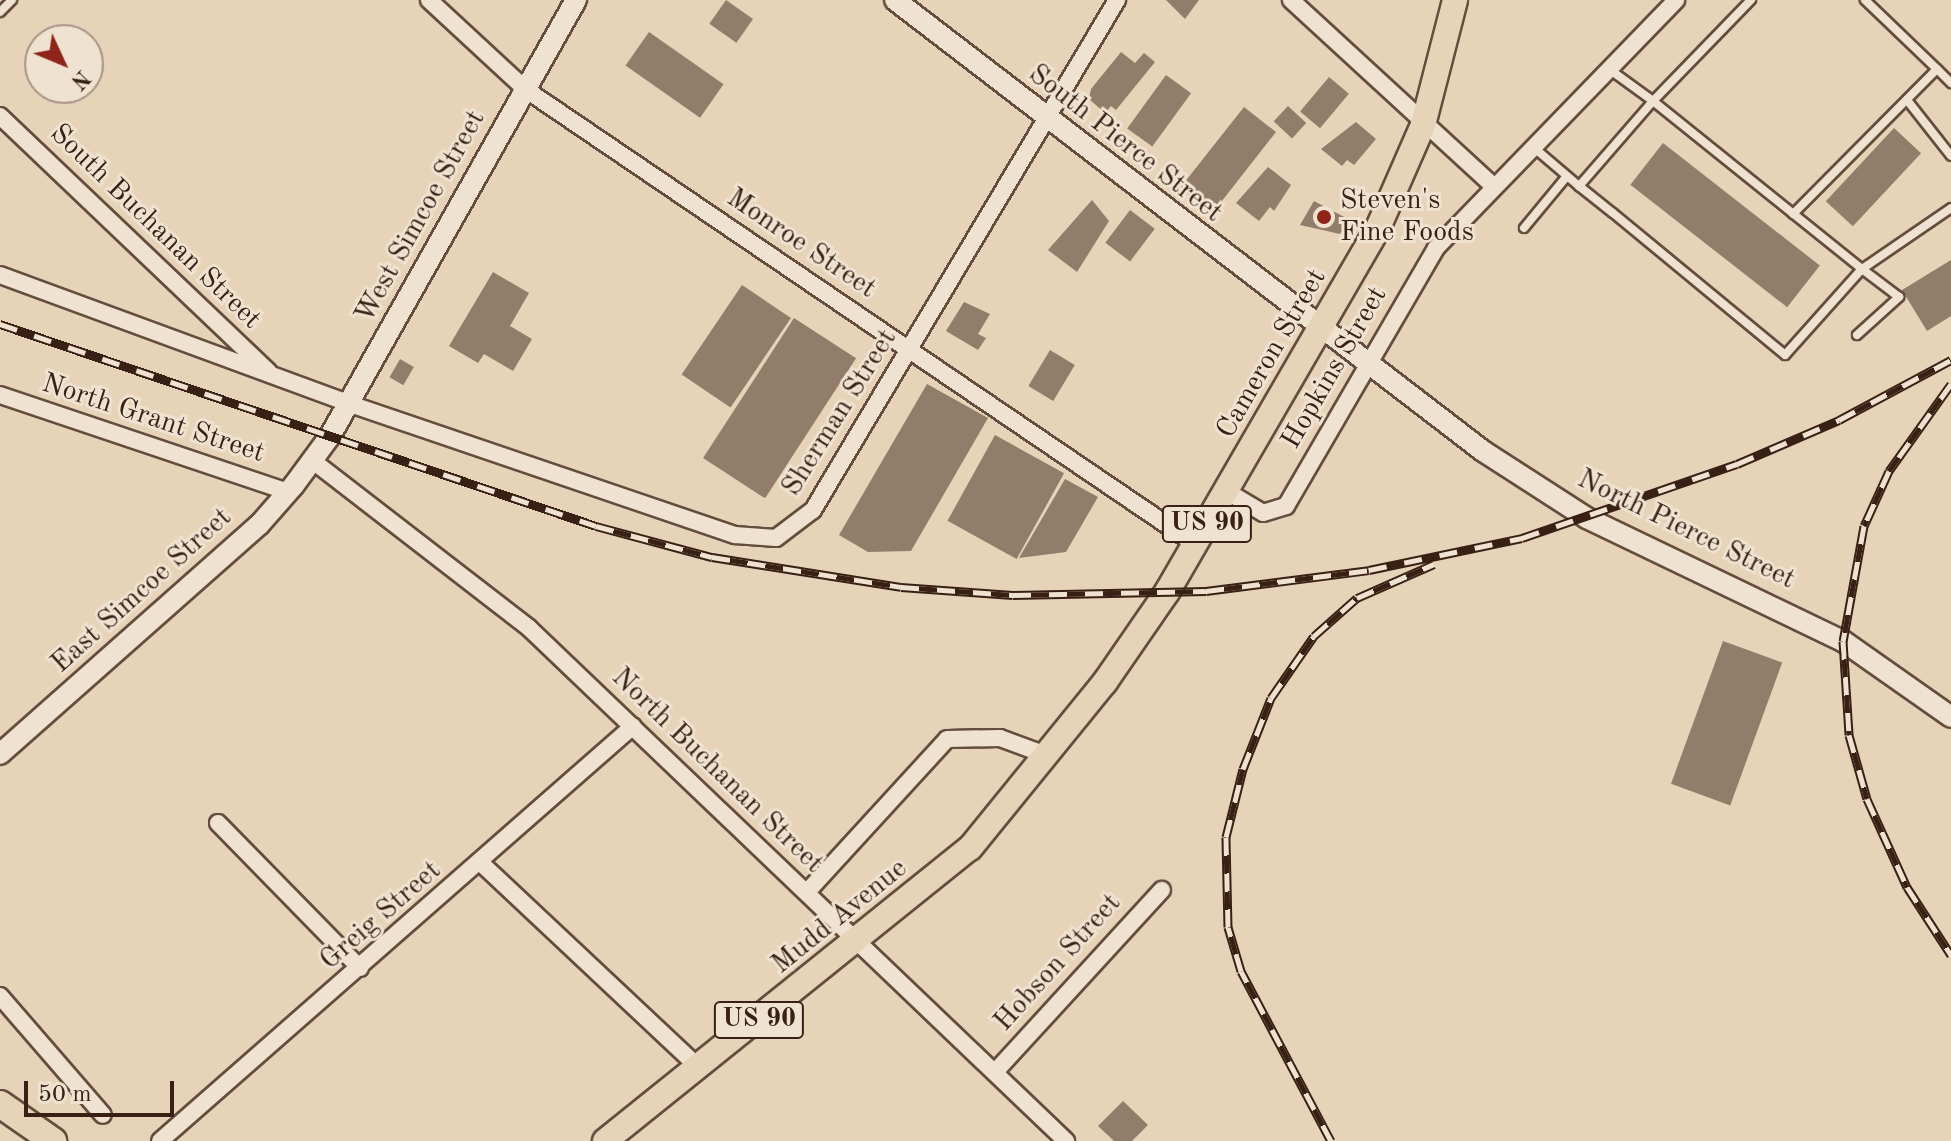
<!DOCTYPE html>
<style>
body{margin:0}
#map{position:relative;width:1951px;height:1141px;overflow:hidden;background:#e6d3b8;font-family:"Old Standard TT",serif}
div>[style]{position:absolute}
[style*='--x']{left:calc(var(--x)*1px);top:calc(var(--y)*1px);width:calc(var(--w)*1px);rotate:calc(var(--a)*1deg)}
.building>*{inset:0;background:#927d6a;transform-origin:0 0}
.roads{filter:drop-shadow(2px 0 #644d3e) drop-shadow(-2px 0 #644d3e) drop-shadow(0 2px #644d3e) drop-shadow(0 -2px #644d3e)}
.service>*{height:8px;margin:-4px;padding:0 4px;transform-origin:4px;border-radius:4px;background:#efe2d1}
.minor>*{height:16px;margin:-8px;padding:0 8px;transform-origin:8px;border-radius:8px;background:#efe2d1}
.tertiary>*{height:20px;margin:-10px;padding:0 10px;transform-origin:10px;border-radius:10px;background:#efe2d1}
.primary>*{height:24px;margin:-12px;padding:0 12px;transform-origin:12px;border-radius:12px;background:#e6d3b8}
.trunk>*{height:26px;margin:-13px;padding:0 13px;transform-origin:13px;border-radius:13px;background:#e6d3b8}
.rail>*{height:9px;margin-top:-4.5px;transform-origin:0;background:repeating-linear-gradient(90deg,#efe2d1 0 18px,#382015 0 36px);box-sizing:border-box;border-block:2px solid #382015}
.dots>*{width:22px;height:22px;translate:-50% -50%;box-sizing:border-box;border:4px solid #efe2d1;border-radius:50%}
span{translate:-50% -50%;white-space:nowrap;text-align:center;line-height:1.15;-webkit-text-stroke:6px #efe2d1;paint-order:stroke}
.shield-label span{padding:2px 6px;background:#efe2d1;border:2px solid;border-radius:6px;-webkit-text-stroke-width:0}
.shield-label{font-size:26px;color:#382015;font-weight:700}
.street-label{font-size:28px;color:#382015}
.poi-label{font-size:28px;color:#382015}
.left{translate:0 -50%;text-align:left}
.north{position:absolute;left:24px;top:24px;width:80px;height:80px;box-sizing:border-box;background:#efe2d1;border:2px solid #a69486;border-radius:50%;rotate:134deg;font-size:22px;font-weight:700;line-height:32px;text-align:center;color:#382015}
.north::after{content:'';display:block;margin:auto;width:28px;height:36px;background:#8f2418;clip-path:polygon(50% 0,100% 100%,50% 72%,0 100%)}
.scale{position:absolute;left:24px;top:1081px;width:150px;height:36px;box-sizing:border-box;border:4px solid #382015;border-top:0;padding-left:10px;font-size:24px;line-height:28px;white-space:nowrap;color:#382015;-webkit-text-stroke:6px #efe2d1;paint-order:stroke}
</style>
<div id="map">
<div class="building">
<i style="left:726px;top:0;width:33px;height:29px;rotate:35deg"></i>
<i style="clip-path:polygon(1166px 0,1199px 0,1185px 19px)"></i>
<i style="left:649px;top:32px;width:91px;height:41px;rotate:35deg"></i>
<i style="clip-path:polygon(1121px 52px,1135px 63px,1144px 53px,1155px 62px,1116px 110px,1111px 106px,1105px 113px,1089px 99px,1091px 89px)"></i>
<i style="left:1166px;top:75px;width:31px;height:66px;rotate:36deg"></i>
<i style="left:1329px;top:77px;width:26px;height:45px;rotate:40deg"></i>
<i style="left:1288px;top:106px;width:25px;height:21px;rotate:43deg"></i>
<i style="clip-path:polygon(1244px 107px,1276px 132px,1218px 206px,1210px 200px,1204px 207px,1180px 188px)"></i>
<i style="clip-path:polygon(1356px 122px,1376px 139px,1354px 165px,1347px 160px,1342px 166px,1321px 149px)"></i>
<i style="left:1894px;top:128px;width:37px;height:100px;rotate:43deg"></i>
<i style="left:1663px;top:143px;width:199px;height:53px;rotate:38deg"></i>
<i style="clip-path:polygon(1268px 167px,1291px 185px,1274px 211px,1270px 207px,1259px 221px,1236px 203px)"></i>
<i style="clip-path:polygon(1092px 200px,1109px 221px,1077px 272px,1048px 250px)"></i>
<i style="clip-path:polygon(1314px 201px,1348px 219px,1340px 234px,1300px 225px)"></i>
<i style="left:1130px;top:210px;width:31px;height:41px;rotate:37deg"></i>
<i style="clip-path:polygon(1951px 260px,1951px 316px,1927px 331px,1902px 290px)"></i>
<i style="clip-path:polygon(493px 272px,529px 293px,510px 326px,532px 339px,513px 371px,484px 354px,478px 363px,449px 346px)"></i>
<i style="left:742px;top:285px;width:59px;height:108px;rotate:34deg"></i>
<i style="clip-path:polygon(964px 302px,990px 314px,978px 334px,986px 338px,978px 350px,946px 331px)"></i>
<i style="left:794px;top:318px;width:74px;height:167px;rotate:33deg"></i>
<i style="left:1050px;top:350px;width:29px;height:42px;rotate:31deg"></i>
<i style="left:400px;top:359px;width:16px;height:21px;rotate:30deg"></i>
<i style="clip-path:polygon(927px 384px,988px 418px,911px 551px,868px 552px,839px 535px)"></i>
<i style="left:995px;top:435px;width:79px;height:98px;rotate:29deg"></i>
<i style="clip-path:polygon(1065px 479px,1098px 497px,1066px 552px,1019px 558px)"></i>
<i style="left:1723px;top:641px;width:63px;height:152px;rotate:20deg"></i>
<i style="clip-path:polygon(1123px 1101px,1148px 1125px,1132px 1141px,1114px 1141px,1098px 1126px)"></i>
</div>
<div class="roads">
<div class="service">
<i style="--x:0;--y:12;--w:17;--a:-45"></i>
<i style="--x:1609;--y:69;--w:54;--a:36"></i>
<i style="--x:1653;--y:101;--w:141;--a:-45.9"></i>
<i style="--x:1937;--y:69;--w:20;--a:45"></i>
<i style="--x:1907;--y:100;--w:71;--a:51.8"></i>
<i style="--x:1532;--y:146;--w:62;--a:40.4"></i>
<i style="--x:1579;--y:186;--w:43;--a:38.5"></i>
<i style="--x:1613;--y:213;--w:223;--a:39.5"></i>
<i style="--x:1785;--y:355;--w:115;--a:-48.2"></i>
<i style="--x:1862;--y:269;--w:268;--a:-141.2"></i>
<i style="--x:1653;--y:101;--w:113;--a:131"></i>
<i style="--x:1793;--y:214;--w:204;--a:-45.2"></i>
<i style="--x:1937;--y:69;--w:100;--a:-136.2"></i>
<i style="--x:1524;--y:228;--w:67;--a:-50.4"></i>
<i style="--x:1857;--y:335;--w:57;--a:-42.1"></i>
<i style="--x:1899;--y:297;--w:46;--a:-142.9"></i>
<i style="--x:1862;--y:269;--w:108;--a:-34.4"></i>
</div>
<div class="minor">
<i style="--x:429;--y:0;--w:131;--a:42.8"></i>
<i style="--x:525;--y:89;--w:810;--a:34.18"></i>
<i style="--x:1291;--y:0;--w:273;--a:42.6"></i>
<i style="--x:0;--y:116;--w:371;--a:43.6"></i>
<i style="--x:0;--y:275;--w:370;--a:20.2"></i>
<i style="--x:347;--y:403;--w:410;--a:18.8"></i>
<i style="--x:735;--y:535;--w:41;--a:4.2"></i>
<i style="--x:776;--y:538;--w:46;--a:-37.1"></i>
<i style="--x:813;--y:510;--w:594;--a:-59.2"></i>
<i style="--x:0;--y:395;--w:305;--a:18.6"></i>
<i style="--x:313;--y:461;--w:273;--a:37.7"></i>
<i style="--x:529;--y:628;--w:743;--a:43.69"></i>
<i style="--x:1226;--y:491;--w:43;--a:30.7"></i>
<i style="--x:1263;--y:513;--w:24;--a:-17"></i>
<i style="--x:1286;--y:506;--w:298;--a:-59.8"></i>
<i style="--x:1436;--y:248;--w:345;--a:-45.9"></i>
<i style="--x:218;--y:823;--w:203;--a:45.6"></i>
<i style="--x:482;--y:864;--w:296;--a:43.2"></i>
<i style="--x:807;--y:892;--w:207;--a:-47.5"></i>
<i style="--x:947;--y:739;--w:53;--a:-1.1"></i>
<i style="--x:1000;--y:738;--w:52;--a:20.2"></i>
<i style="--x:0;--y:996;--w:157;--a:49.1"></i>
<i style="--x:995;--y:1072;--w:247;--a:-47.5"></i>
<i style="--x:160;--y:1141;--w:629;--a:-41.26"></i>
</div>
<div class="tertiary">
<i style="--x:895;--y:0;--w:741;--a:37.49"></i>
<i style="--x:1483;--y:451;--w:124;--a:32.8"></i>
<i style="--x:1587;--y:518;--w:284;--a:25.7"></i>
<i style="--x:1843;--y:641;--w:132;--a:35.1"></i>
<i style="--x:0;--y:754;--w:346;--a:-41.5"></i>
<i style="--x:259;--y:525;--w:53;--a:-48.8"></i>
<i style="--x:294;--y:485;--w:61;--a:-53.7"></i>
<i style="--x:330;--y:436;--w:501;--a:-60.57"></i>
</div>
<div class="primary">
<i style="--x:605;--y:1141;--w:468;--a:-38.8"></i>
<i style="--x:970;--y:848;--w:214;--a:-50.9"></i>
<i style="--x:1105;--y:682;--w:109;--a:-55.4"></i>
<i style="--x:1167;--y:592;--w:421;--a:-59.9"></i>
<i style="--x:1378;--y:228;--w:112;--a:-66.4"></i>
<i style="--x:1423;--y:125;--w:129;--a:-75.6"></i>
</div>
<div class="trunk">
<i style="--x:0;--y:1104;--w:65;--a:34.9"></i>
</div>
</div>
<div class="rail">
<i style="--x:0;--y:324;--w:629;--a:18.72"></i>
<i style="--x:596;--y:526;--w:120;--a:15"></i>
<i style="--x:712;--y:557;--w:191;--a:9"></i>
<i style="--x:901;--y:587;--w:112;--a:4.1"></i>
<i style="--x:1013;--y:595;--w:193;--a:-1.2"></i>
<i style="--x:1206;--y:591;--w:164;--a:-7.3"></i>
<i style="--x:1369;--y:570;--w:156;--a:-11.8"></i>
<i style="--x:1522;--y:538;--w:227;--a:-19"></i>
<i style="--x:1737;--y:464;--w:111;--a:-23.3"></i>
<i style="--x:1839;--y:420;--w:127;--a:-28.2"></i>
<i style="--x:1951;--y:384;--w:107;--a:125.5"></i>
<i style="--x:1889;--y:471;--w:60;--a:114.4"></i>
<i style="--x:1864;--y:526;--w:117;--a:100.3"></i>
<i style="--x:1843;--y:641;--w:94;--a:86.3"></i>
<i style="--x:1849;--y:735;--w:66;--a:74.3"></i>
<i style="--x:1867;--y:799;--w:97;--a:65.6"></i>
<i style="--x:1907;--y:887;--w:81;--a:57.1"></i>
<i style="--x:1331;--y:1141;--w:192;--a:-117.9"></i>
<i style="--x:1241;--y:971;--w:46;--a:-106.5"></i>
<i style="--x:1228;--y:927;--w:90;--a:-91.3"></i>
<i style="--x:1226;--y:837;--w:70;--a:-76"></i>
<i style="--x:1243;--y:769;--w:76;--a:-68.5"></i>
<i style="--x:1271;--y:698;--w:75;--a:-55.3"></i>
<i style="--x:1314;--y:636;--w:57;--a:-41.5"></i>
<i style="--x:1357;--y:598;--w:84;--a:-23.8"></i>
</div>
<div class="dots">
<i style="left:1324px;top:217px;background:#8f2418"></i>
</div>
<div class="shield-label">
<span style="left:1207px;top:524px">US 90</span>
<span style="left:759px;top:1020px">US 90</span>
</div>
<div class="street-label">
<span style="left:1125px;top:144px;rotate:38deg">South Pierce Street</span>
<span style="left:421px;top:217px;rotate:-61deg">West Simcoe Street</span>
<span style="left:155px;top:227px;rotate:44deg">South Buchanan Street</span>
<span style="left:801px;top:244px;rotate:34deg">Monroe Street</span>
<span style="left:1272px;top:354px;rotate:-60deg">Cameron Street</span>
<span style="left:1335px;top:368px;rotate:-60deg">Hopkins Street</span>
<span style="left:840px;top:413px;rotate:-58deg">Sherman Street</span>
<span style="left:153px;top:419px;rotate:18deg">North Grant Street</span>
<span style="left:1686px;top:530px;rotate:26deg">North Pierce Street</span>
<span style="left:142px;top:591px;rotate:-42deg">East Simcoe Street</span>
<span style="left:717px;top:771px;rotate:44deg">North Buchanan Street</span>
<span style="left:381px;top:916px;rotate:-41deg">Greig Street</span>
<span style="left:840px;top:917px;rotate:-39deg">Mudd Avenue</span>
<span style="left:1058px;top:963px;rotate:-48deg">Hobson Street</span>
</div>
<div class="poi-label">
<span class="left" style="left:1340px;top:217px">Steven's<br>Fine Foods</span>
</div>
<div class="north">N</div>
<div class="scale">50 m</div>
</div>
